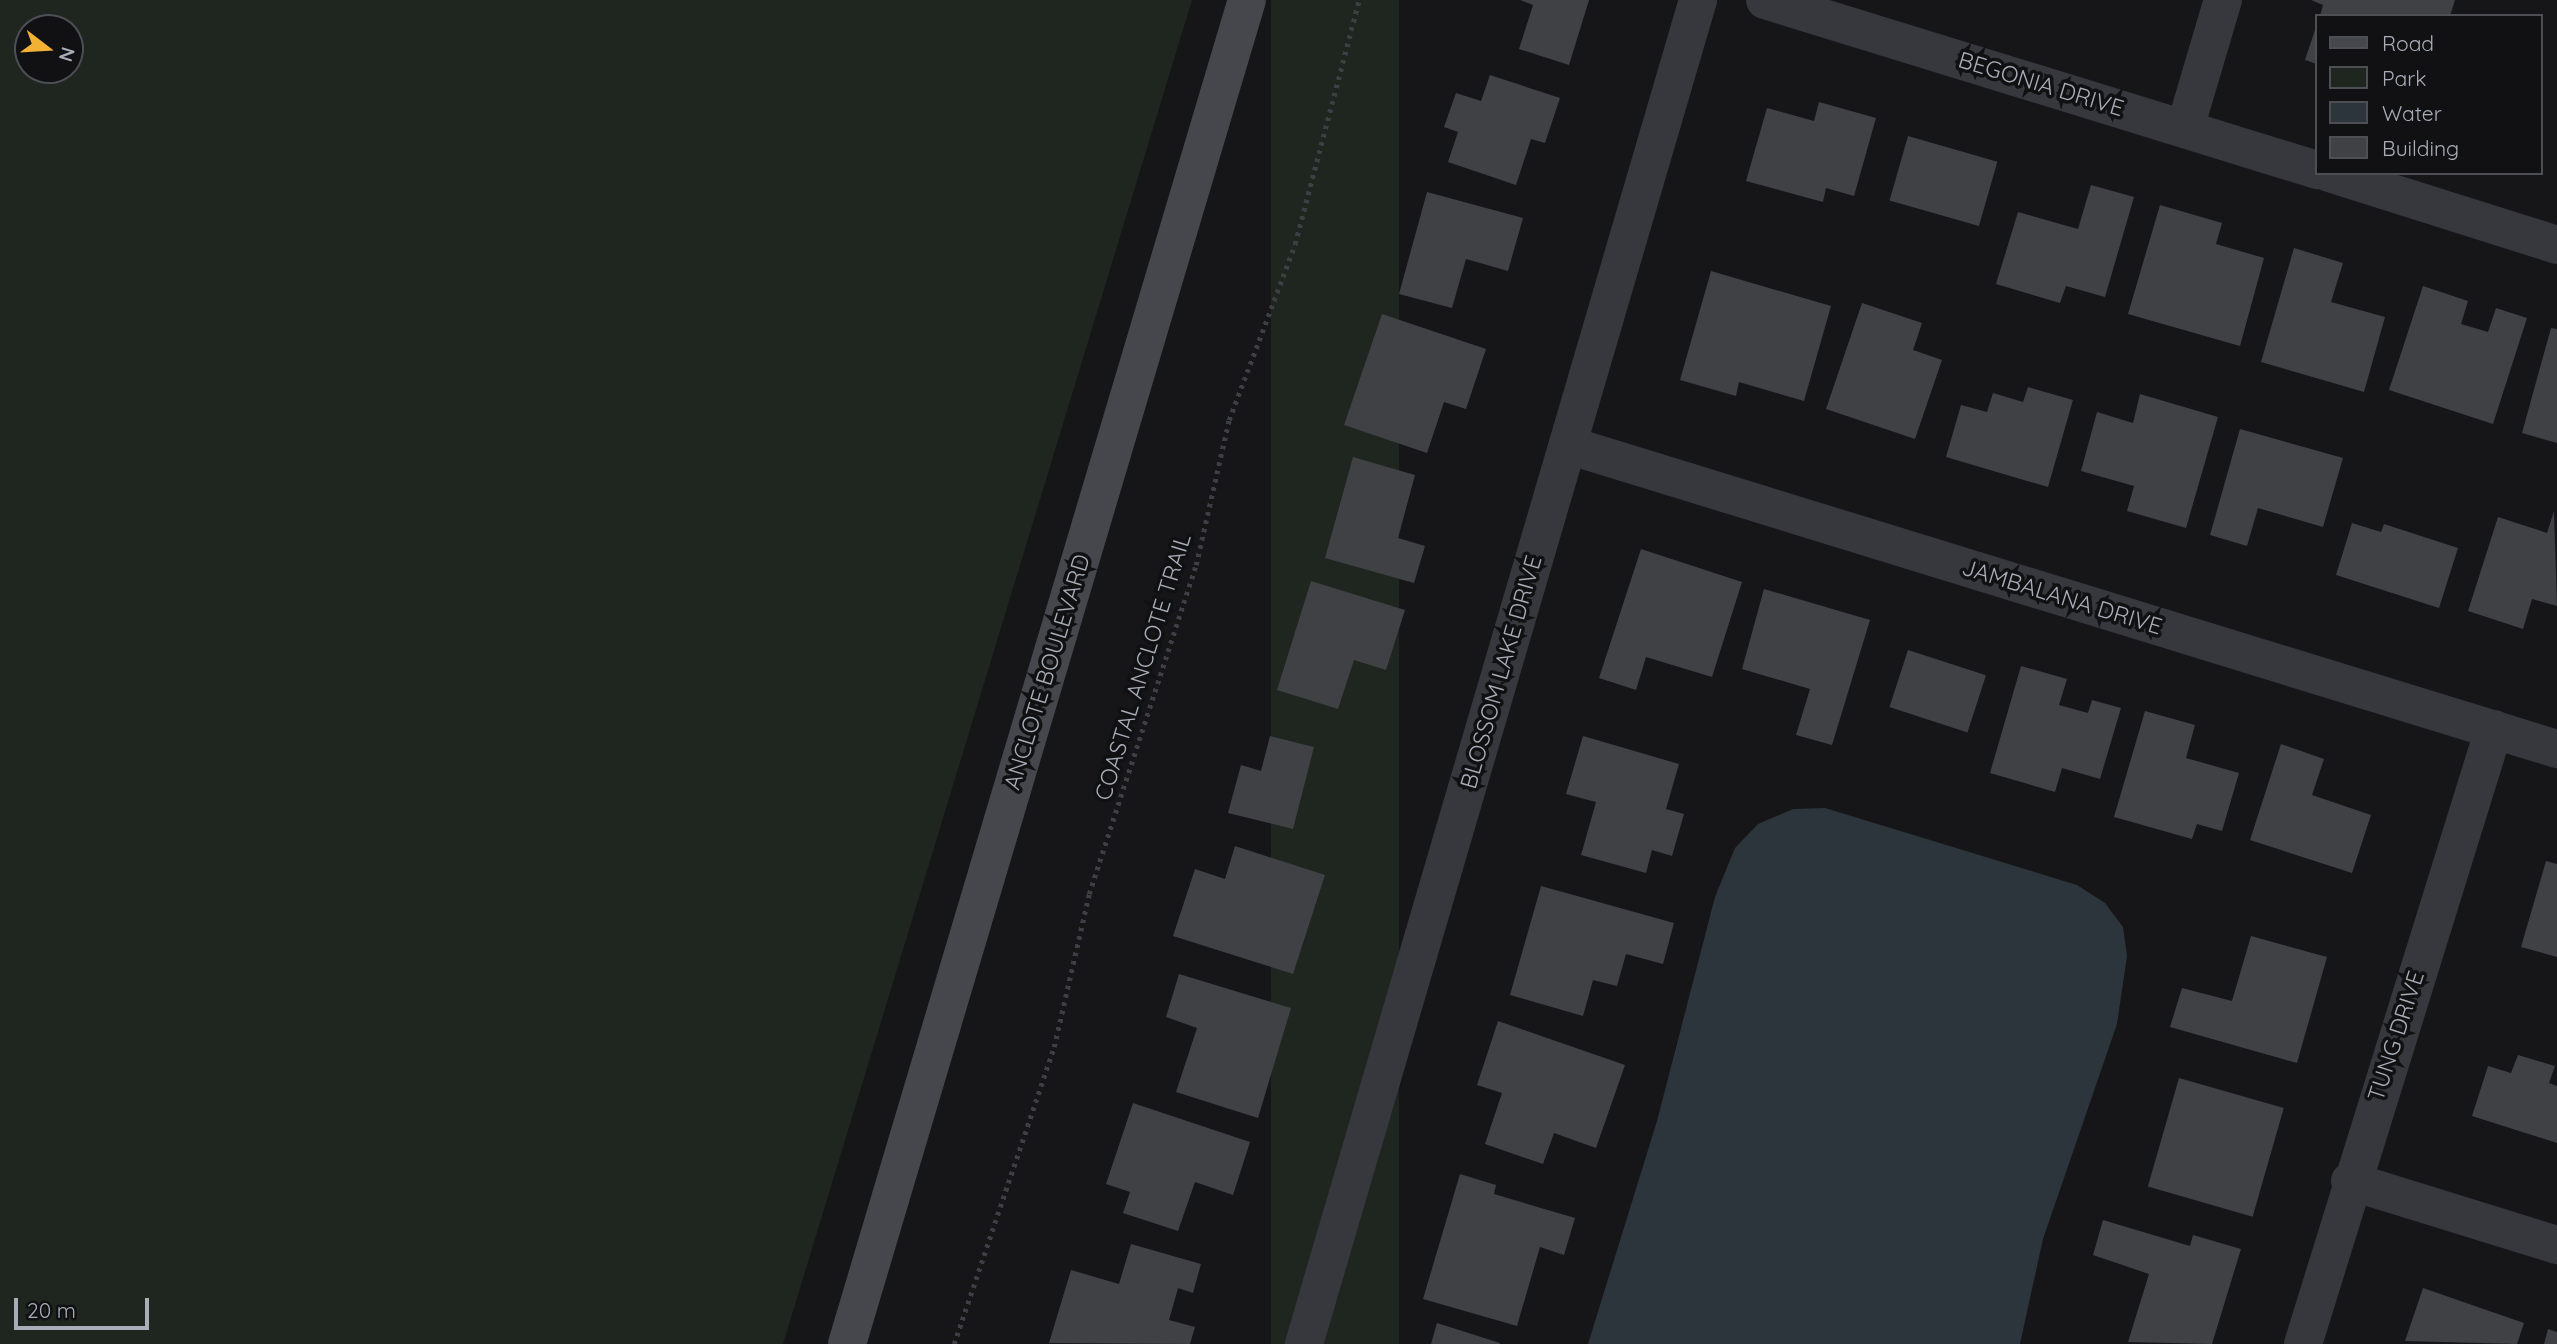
<!DOCTYPE html>
<style>
body{margin:0}
#map{position:relative;width:2557px;height:1344px;overflow:hidden;background:#161618;font-family:Quicksand,sans-serif}
div>[style]{position:absolute}
[style*='--x']{left:calc(var(--x)*1px);top:calc(var(--y)*1px);width:calc(var(--w)*1px);rotate:calc(var(--a)*1deg)}
.green>*{inset:0;background:#1e261f;transform-origin:0 0}
.water>*{inset:0;background:#2c353c}
.building>*{inset:0;background:#404145;transform-origin:0 0}
.path>*{height:4.5px;margin-top:-2.25px;transform-origin:0;background:repeating-linear-gradient(90deg,#3d3f44 0 3.5px,transparent 0 8.5px)}
.street>*{height:38px;margin:-19px;padding:0 19px;transform-origin:19px;border-radius:19px;background:#37383d}
.secondary>*{height:38px;margin:-19px;padding:0 19px;transform-origin:19px;border-radius:19px;background:#45474d}
span{translate:-50% -50%;white-space:nowrap;text-align:center;line-height:1.15;-webkit-text-stroke:7px #111113;paint-order:stroke}
.street-label{font-size:23px;color:#a8adb8}
.legend{position:absolute;left:2315px;top:14px;width:228px;height:161px;box-sizing:border-box;background:#111113;border:2px solid #4d4f55;margin:0;padding:9px 12px;list-style:none;font-size:21px;color:#a8adb8}
.legend li{display:flex;align-items:center;gap:14px;height:35px}
.legend b{width:35px;border:2px solid #4d4f55}
.north{position:absolute;left:14px;top:14px;width:70px;height:70px;box-sizing:border-box;background:#111113;border:2px solid #4d4f55;border-radius:50%;rotate:107deg;font-size:19px;font-weight:700;line-height:28px;text-align:center;color:#a8adb8}
.north::after{content:'';display:block;margin:auto;width:24px;height:32px;background:#f2b134;clip-path:polygon(50% 0,100% 100%,50% 72%,0 100%)}
.scale{position:absolute;left:14px;top:1298px;width:135px;height:32px;box-sizing:border-box;border:4px solid #a8adb8;border-top:0;padding-left:9px;font-size:21px;line-height:24px;white-space:nowrap;color:#a8adb8;-webkit-text-stroke:5px #111113;paint-order:stroke}
</style>
<div id="map">
<div class="green">
<i style="clip-path:polygon(evenodd,0 0,1192px 0,783px 1344px,0 1344px,0 0,28px 28px,70px 28px,70px 70px,28px 70px,28px 28px)"></i>
<i style="left:1271px;top:0;width:128px;height:1405px"></i>
</div>
<div class="water">
<i style="clip-path:polygon(1825px 808px,2077px 885px,2105px 903px,2123px 927px,2127px 956px,2117px 1024px,2043px 1239px,2020px 1344px,1588px 1344px,1657px 1121px,1715px 897px,1735px 848px,1758px 824px,1793px 809px)"></i>
</div>
<div class="building">
<i style="clip-path:polygon(1520px 0,1589px 0,1569px 65px,1519px 49px,1533px 5px)"></i>
<i style="clip-path:polygon(2311px 0,2455px 0,2450px 16px,2320px 16px,2323px 5px)"></i>
<i style="clip-path:polygon(2317px 24px,2317px 64px,2305px 60px)"></i>
<i style="clip-path:polygon(1490px 75px,1560px 98px,1545px 143px,1531px 139px,1516px 185px,1448px 162px,1458px 132px,1444px 127px,1456px 93px,1481px 101px)"></i>
<i style="clip-path:polygon(1819px 102px,1876px 118px,1854px 196px,1826px 188px,1823px 202px,1746px 181px,1767px 108px,1814px 121px)"></i>
<i style="left:1908px;top:136px;width:93px;height:67px;rotate:16deg"></i>
<i style="clip-path:polygon(2091px 185px,2134px 197px,2105px 297px,2066px 286px,2060px 303px,1996px 284px,2018px 212px,2078px 229px)"></i>
<i style="clip-path:polygon(1427px 192px,1523px 218px,1508px 271px,1466px 259px,1452px 308px,1399px 294px)"></i>
<i style="clip-path:polygon(2160px 205px,2222px 223px,2216px 244px,2264px 258px,2240px 346px,2128px 314px)"></i>
<i style="clip-path:polygon(2294px 248px,2343px 263px,2331px 302px,2385px 317px,2364px 392px,2261px 362px)"></i>
<i style="clip-path:polygon(1711px 271px,1831px 306px,1804px 401px,1739px 382px,1736px 396px,1680px 380px)"></i>
<i style="clip-path:polygon(2423px 286px,2468px 301px,2461px 324px,2488px 332px,2496px 308px,2527px 318px,2493px 424px,2389px 390px)"></i>
<i style="clip-path:polygon(1862px 303px,1922px 323px,1913px 350px,1942px 360px,1915px 439px,1826px 409px)"></i>
<i style="clip-path:polygon(1382px 314px,1486px 349px,1466px 409px,1444px 402px,1427px 453px,1344px 425px)"></i>
<i style="clip-path:polygon(2551px 328px,2557px 329px,2557px 443px,2522px 433px)"></i>
<i style="clip-path:polygon(2028px 387px,2073px 400px,2048px 487px,1946px 457px,1961px 405px,1987px 412px,1993px 393px,2023px 402px)"></i>
<i style="clip-path:polygon(2140px 394px,2218px 417px,2186px 528px,2127px 511px,2134px 486px,2081px 471px,2097px 412px,2133px 423px)"></i>
<i style="clip-path:polygon(2240px 429px,2343px 458px,2323px 527px,2258px 508px,2247px 546px,2210px 535px)"></i>
<i style="clip-path:polygon(1353px 457px,1415px 475px,1398px 538px,1425px 546px,1414px 583px,1325px 558px)"></i>
<i style="clip-path:polygon(2554px 511px,2557px 606px,2532px 599px,2523px 629px,2468px 611px,2498px 517px,2547px 533px)"></i>
<i style="clip-path:polygon(2352px 523px,2381px 532px,2384px 524px,2458px 548px,2439px 608px,2336px 575px)"></i>
<i style="clip-path:polygon(1641px 549px,1742px 582px,1712px 677px,1646px 657px,1636px 690px,1599px 678px)"></i>
<i style="clip-path:polygon(1311px 581px,1405px 610px,1386px 670px,1354px 660px,1338px 709px,1277px 690px)"></i>
<i style="clip-path:polygon(1764px 589px,1870px 620px,1832px 745px,1796px 735px,1810px 689px,1742px 669px)"></i>
<i style="left:1908px;top:650px;width:82px;height:60px;rotate:18deg"></i>
<i style="clip-path:polygon(2021px 666px,2067px 679px,2059px 705px,2088px 713px,2092px 700px,2121px 708px,2100px 779px,2062px 768px,2055px 792px,1990px 773px)"></i>
<i style="clip-path:polygon(2145px 711px,2195px 725px,2186px 758px,2239px 773px,2222px 831px,2197px 824px,2192px 839px,2114px 817px)"></i>
<i style="clip-path:polygon(1270px 736px,1314px 747px,1293px 829px,1228px 813px,1241px 765px,1261px 771px)"></i>
<i style="clip-path:polygon(1583px 736px,1679px 764px,1666px 809px,1684px 814px,1672px 856px,1652px 850px,1646px 873px,1581px 855px,1596px 802px,1566px 794px)"></i>
<i style="clip-path:polygon(2281px 744px,2324px 759px,2312px 795px,2371px 815px,2352px 873px,2250px 840px)"></i>
<i style="clip-path:polygon(1235px 846px,1325px 875px,1293px 974px,1173px 936px,1195px 869px,1225px 879px)"></i>
<i style="clip-path:polygon(2546px 861px,2557px 864px,2557px 957px,2521px 947px)"></i>
<i style="clip-path:polygon(1541px 886px,1674px 923px,1663px 964px,1626px 954px,1617px 986px,1593px 980px,1583px 1016px,1510px 995px)"></i>
<i style="clip-path:polygon(2251px 936px,2327px 957px,2297px 1063px,2170px 1027px,2182px 988px,2232px 1001px)"></i>
<i style="clip-path:polygon(1179px 974px,1291px 1008px,1258px 1118px,1176px 1092px,1197px 1028px,1166px 1017px)"></i>
<i style="clip-path:polygon(1498px 1021px,1625px 1065px,1596px 1148px,1554px 1133px,1543px 1164px,1485px 1144px,1502px 1093px,1477px 1085px)"></i>
<i style="clip-path:polygon(2518px 1055px,2555px 1066px,2549px 1083px,2557px 1086px,2557px 1143px,2472px 1116px,2488px 1066px,2511px 1073px)"></i>
<i style="left:2179px;top:1078px;width:109px;height:113px;rotate:16deg"></i>
<i style="clip-path:polygon(1133px 1103px,1250px 1142px,1233px 1195px,1195px 1182px,1178px 1231px,1123px 1213px,1130px 1192px,1106px 1184px)"></i>
<i style="clip-path:polygon(1460px 1174px,1496px 1185px,1494px 1194px,1575px 1218px,1564px 1255px,1540px 1247px,1517px 1326px,1423px 1299px)"></i>
<i style="clip-path:polygon(2103px 1220px,2190px 1246px,2193px 1235px,2241px 1249px,2212px 1344px,2128px 1342px,2149px 1274px,2093px 1255px)"></i>
<i style="clip-path:polygon(1131px 1244px,1201px 1264px,1193px 1293px,1178px 1288px,1169px 1320px,1195px 1327px,1190px 1344px,1049px 1343px,1071px 1270px,1119px 1284px)"></i>
<i style="clip-path:polygon(2423px 1288px,2524px 1323px,2517px 1344px,2405px 1341px)"></i>
<i style="clip-path:polygon(1437px 1323px,1500px 1343px,1500px 1344px,1431px 1344px)"></i>
<i style="clip-path:polygon(2548px 1329px,2557px 1332px,2557px 1344px,2544px 1344px)"></i>
</div>
<div class="path">
<i style="--x:954;--y:1344;--w:313;--a:-71.4"></i>
<i style="--x:1054;--y:1047;--w:157;--a:-77.1"></i>
<i style="--x:1089;--y:894;--w:346;--a:-72"></i>
<i style="--x:1196;--y:565;--w:149;--a:-77.2"></i>
<i style="--x:1229;--y:420;--w:188;--a:-69.4"></i>
<i style="--x:1295;--y:244;--w:252;--a:-75.3"></i>
</div>
<div class="street">
<i style="--x:1765;--y:0;--w:578;--a:17.12"></i>
<i style="--x:2185;--y:128;--w:134;--a:-73.5"></i>
<i style="--x:2329;--y:173;--w:239;--a:17.5"></i>
<i style="--x:1568;--y:445;--w:1035;--a:17.09"></i>
<i style="--x:2350;--y:1181;--w:217;--a:17.2"></i>
<i style="--x:1304;--y:1344;--w:1401;--a:-73.66"></i>
<i style="--x:2303;--y:1344;--w:644;--a:-72.75"></i>
</div>
<div class="secondary">
<i style="--x:847;--y:1344;--w:1402;--a:-73.43"></i>
</div>
<div class="street-label">
<span style="left:2041px;top:84px;rotate:17deg">BEGONIA DRIVE</span>
<span style="left:2062px;top:597px;rotate:17deg">JAMBALANA DRIVE</span>
<span style="left:1143px;top:667px;rotate:-73deg">COASTAL ANCLOTE TRAIL</span>
<span style="left:1047px;top:672px;rotate:-73deg">ANCLOTE BOULEVARD</span>
<span style="left:1501px;top:672px;rotate:-74deg">BLOSSOM LAKE DRIVE</span>
<span style="left:2396px;top:1036px;rotate:-72deg">TUNG DRIVE</span>
</div>
<ul class="legend">
<li><b style="height:9px;background:#45474d"></b>Road</li>
<li><b style="height:19px;background:#1e261f"></b>Park</li>
<li><b style="height:19px;background:#2c353c"></b>Water</li>
<li><b style="height:19px;background:#404145"></b>Building</li>
</ul>
<div class="north">N</div>
<div class="scale">20 m</div>
</div>
